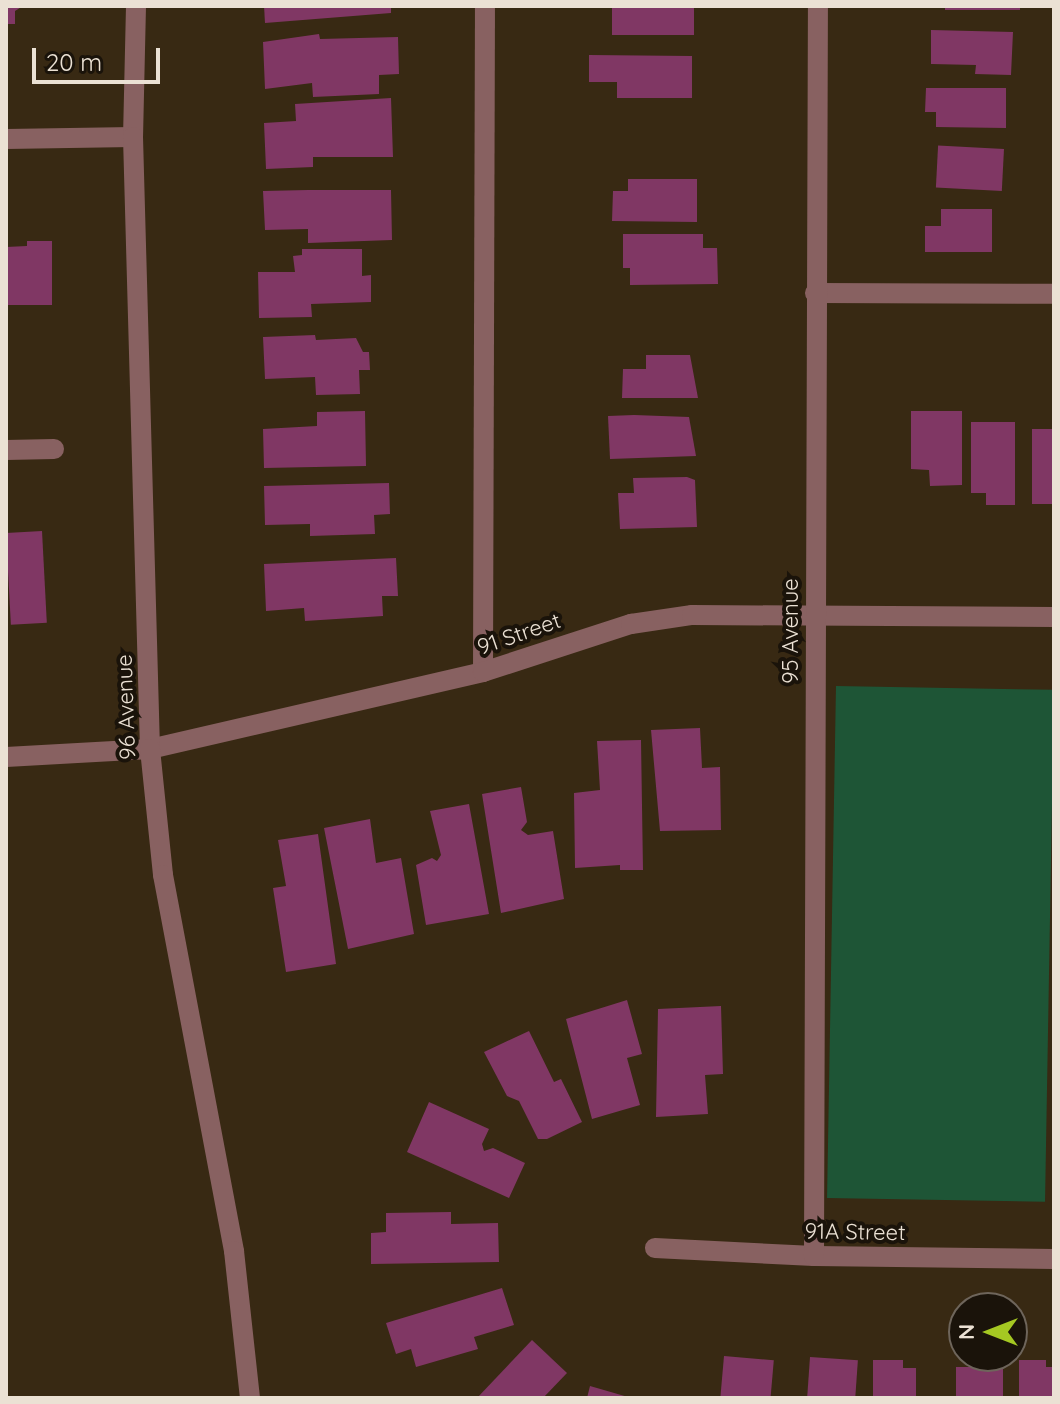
<!DOCTYPE html>
<style>
body{margin:0}
#map{position:relative;width:1060px;height:1404px;overflow:hidden;background:#382913;font-family:Quicksand,sans-serif}
div>[style]{position:absolute}
[style*='--x']{left:calc(var(--x)*1px);top:calc(var(--y)*1px);width:calc(var(--w)*1px);rotate:calc(var(--a)*1deg)}
.green>*{inset:0;background:#1e5536;transform-origin:0 0}
.building>*{inset:0;background:#803764;transform-origin:0 0}
.service>*{height:20px;margin:-10px;padding:0 10px;transform-origin:10px;border-radius:10px;background:#886161}
.minor>*{height:20px;margin:-10px;padding:0 10px;transform-origin:10px;border-radius:10px;background:#886161}
.tertiary>*{height:20px;margin:-10px;padding:0 10px;transform-origin:10px;border-radius:10px;background:#886161}
span{translate:-50% -50%;white-space:nowrap;text-align:center;line-height:1.15;-webkit-text-stroke:8px #1a130a;paint-order:stroke}
.street-label{font-size:22px;color:#ebe1d4}
.frame{position:absolute;inset:0;border:8px solid #ebe1d4;pointer-events:none}
.north{position:absolute;left:948px;top:1292px;width:80px;height:80px;box-sizing:border-box;background:#1a130a;border:2px solid #6e655b;border-radius:50%;rotate:270deg;font-size:22px;font-weight:700;line-height:32px;text-align:center;color:#ebe1d4}
.north::after{content:'';display:block;margin:auto;width:28px;height:36px;background:#a5c822;clip-path:polygon(50% 0,100% 100%,50% 72%,0 100%)}
.scale{position:absolute;left:32px;top:48px;width:128px;height:36px;box-sizing:border-box;border:4px solid #ebe1d4;border-top:0;padding-left:10px;font-size:24px;line-height:28px;white-space:nowrap;color:#ebe1d4;-webkit-text-stroke:6px #1a130a;paint-order:stroke}
</style>
<div id="map">
<div class="green">
<i style="left:836px;top:686px;width:218px;height:512px;rotate:1deg"></i>
</div>
<div class="building">
<i style="clip-path:polygon(6px 6px,23px 6px,15px 11px,15px 24px,6px 24px)"></i>
<i style="clip-path:polygon(264px 6px,391px 6px,391px 13px,265px 23px)"></i>
<i style="left:612px;top:6px;width:82px;height:29px"></i>
<i style="left:945px;top:6px;width:75px;height:4px"></i>
<i style="clip-path:polygon(931px 30px,1013px 32px,1011px 75px,975px 74px,976px 65px,931px 64px)"></i>
<i style="clip-path:polygon(319px 34px,320px 39px,398px 37px,399px 74px,379px 75px,379px 94px,313px 97px,312px 83px,265px 89px,263px 42px)"></i>
<i style="clip-path:polygon(589px 55px,692px 56px,692px 98px,617px 98px,617px 82px,589px 82px)"></i>
<i style="clip-path:polygon(926px 88px,1006px 88px,1006px 128px,936px 127px,936px 112px,925px 112px)"></i>
<i style="clip-path:polygon(391px 98px,393px 157px,313px 157px,313px 167px,266px 169px,264px 123px,296px 121px,295px 104px)"></i>
<i style="left:1004px;top:149px;width:42px;height:66px;rotate:93deg"></i>
<i style="clip-path:polygon(628px 179px,697px 179px,697px 222px,612px 221px,613px 191px,628px 191px)"></i>
<i style="clip-path:polygon(308px 190px,391px 190px,392px 240px,308px 243px,308px 229px,265px 230px,263px 191px)"></i>
<i style="clip-path:polygon(941px 209px,992px 209px,992px 252px,925px 252px,925px 226px,941px 226px)"></i>
<i style="clip-path:polygon(623px 234px,703px 234px,703px 248px,717px 248px,718px 284px,630px 285px,630px 268px,623px 268px)"></i>
<i style="clip-path:polygon(27px 241px,52px 241px,52px 305px,6px 305px,6px 247px,27px 246px)"></i>
<i style="clip-path:polygon(302px 249px,362px 249px,362px 276px,371px 275px,371px 302px,311px 304px,312px 317px,259px 318px,258px 272px,295px 272px,293px 256px,302px 255px)"></i>
<i style="clip-path:polygon(315px 335px,316px 340px,356px 338px,363px 352px,369px 352px,370px 370px,359px 370px,360px 394px,316px 395px,315px 377px,265px 379px,263px 337px)"></i>
<i style="clip-path:polygon(646px 355px,690px 355px,698px 398px,622px 398px,623px 369px,646px 369px)"></i>
<i style="clip-path:polygon(365px 411px,366px 466px,264px 468px,263px 429px,317px 426px,317px 412px)"></i>
<i style="clip-path:polygon(911px 411px,962px 411px,962px 485px,930px 486px,929px 470px,911px 469px)"></i>
<i style="clip-path:polygon(634px 415px,689px 417px,696px 456px,610px 459px,608px 416px)"></i>
<i style="clip-path:polygon(971px 422px,1015px 422px,1015px 505px,986px 505px,986px 493px,971px 493px)"></i>
<i style="left:1032px;top:429px;width:22px;height:75px"></i>
<i style="clip-path:polygon(687px 477px,695px 480px,697px 527px,620px 529px,618px 493px,634px 493px,633px 478px)"></i>
<i style="clip-path:polygon(389px 483px,390px 514px,374px 515px,375px 534px,310px 536px,310px 524px,265px 525px,264px 486px)"></i>
<i style="left:42px;top:531px;width:92px;height:36px;rotate:87deg"></i>
<i style="clip-path:polygon(396px 558px,398px 596px,382px 596px,383px 616px,305px 621px,304px 608px,266px 611px,264px 564px)"></i>
<i style="clip-path:polygon(700px 728px,702px 768px,720px 767px,721px 830px,660px 831px,651px 730px)"></i>
<i style="clip-path:polygon(641px 740px,643px 870px,620px 870px,620px 865px,575px 868px,574px 793px,600px 790px,597px 741px)"></i>
<i style="clip-path:polygon(521px 787px,527px 822px,521px 830px,528px 835px,553px 831px,564px 899px,501px 913px,482px 794px)"></i>
<i style="clip-path:polygon(469px 804px,489px 914px,426px 925px,416px 865px,432px 858px,437px 861px,441px 855px,430px 811px)"></i>
<i style="clip-path:polygon(370px 819px,376px 863px,401px 858px,414px 934px,348px 949px,324px 828px)"></i>
<i style="clip-path:polygon(318px 834px,336px 964px,286px 972px,273px 888px,286px 886px,278px 840px)"></i>
<i style="clip-path:polygon(627px 1000px,642px 1054px,627px 1058px,640px 1105px,592px 1119px,566px 1019px)"></i>
<i style="clip-path:polygon(721px 1006px,723px 1074px,705px 1075px,708px 1114px,656px 1117px,658px 1009px)"></i>
<i style="clip-path:polygon(529px 1031px,554px 1082px,561px 1079px,582px 1122px,547px 1139px,538px 1139px,519px 1101px,507px 1096px,484px 1052px)"></i>
<i style="clip-path:polygon(429px 1102px,489px 1129px,482px 1144px,484px 1151px,493px 1148px,525px 1163px,509px 1198px,407px 1152px)"></i>
<i style="clip-path:polygon(451px 1212px,451px 1224px,498px 1223px,499px 1262px,371px 1264px,371px 1233px,386px 1232px,386px 1213px)"></i>
<i style="clip-path:polygon(502px 1288px,514px 1325px,474px 1337px,478px 1349px,416px 1367px,411px 1349px,396px 1354px,386px 1323px)"></i>
<i style="clip-path:polygon(532px 1340px,567px 1373px,543px 1398px,477px 1398px)"></i>
<i style="left:724px;top:1356px;width:50px;height:42px;rotate:5deg"></i>
<i style="left:810px;top:1357px;width:48px;height:41px;rotate:4deg"></i>
<i style="clip-path:polygon(873px 1360px,903px 1360px,903px 1368px,916px 1368px,916px 1398px,873px 1398px)"></i>
<i style="clip-path:polygon(1019px 1360px,1046px 1360px,1046px 1367px,1054px 1367px,1054px 1398px,1019px 1398px)"></i>
<i style="left:956px;top:1367px;width:47px;height:31px"></i>
<i style="clip-path:polygon(590px 1386px,628px 1397px,628px 1398px,587px 1398px)"></i>
</div>
<div class="service">
<i style="--x:815;--y:293;--w:239;--a:0.2"></i>
<i style="--x:6;--y:450;--w:48;--a:-1.2"></i>
<i style="--x:483;--y:672;--w:666;--a:-89.83"></i>
</div>
<div class="minor">
<i style="--x:6;--y:139;--w:127;--a:-0.9"></i>
<i style="--x:6;--y:757;--w:144;--a:-3.2"></i>
<i style="--x:150;--y:749;--w:342;--a:-13"></i>
<i style="--x:483;--y:672;--w:156;--a:-18"></i>
<i style="--x:631;--y:624;--w:62;--a:-8.4"></i>
<i style="--x:692;--y:615;--w:362;--a:0.3"></i>
<i style="--x:655;--y:1248;--w:159;--a:2.9"></i>
<i style="--x:814;--y:1256;--w:240;--a:0.7"></i>
<i style="--x:814;--y:1256;--w:1250;--a:-89.82"></i>
</div>
<div class="tertiary">
<i style="--x:136;--y:6;--w:131;--a:91.3"></i>
<i style="--x:133;--y:137;--w:612;--a:88.41"></i>
<i style="--x:150;--y:749;--w:127;--a:84.1"></i>
<i style="--x:163;--y:875;--w:383;--a:79.3"></i>
<i style="--x:234;--y:1251;--w:148;--a:83.8"></i>
</div>
<div class="street-label">
<span style="left:791px;top:631px;rotate:-90deg">95 Avenue</span>
<span style="left:519px;top:634px;rotate:-19deg">91 Street</span>
<span style="left:126px;top:707px;rotate:-92deg">96 Avenue</span>
<span style="left:855px;top:1232px;rotate:1deg">91A Street</span>
</div>
<div class="frame"></div>
<div class="north">N</div>
<div class="scale">20 m</div>
</div>
